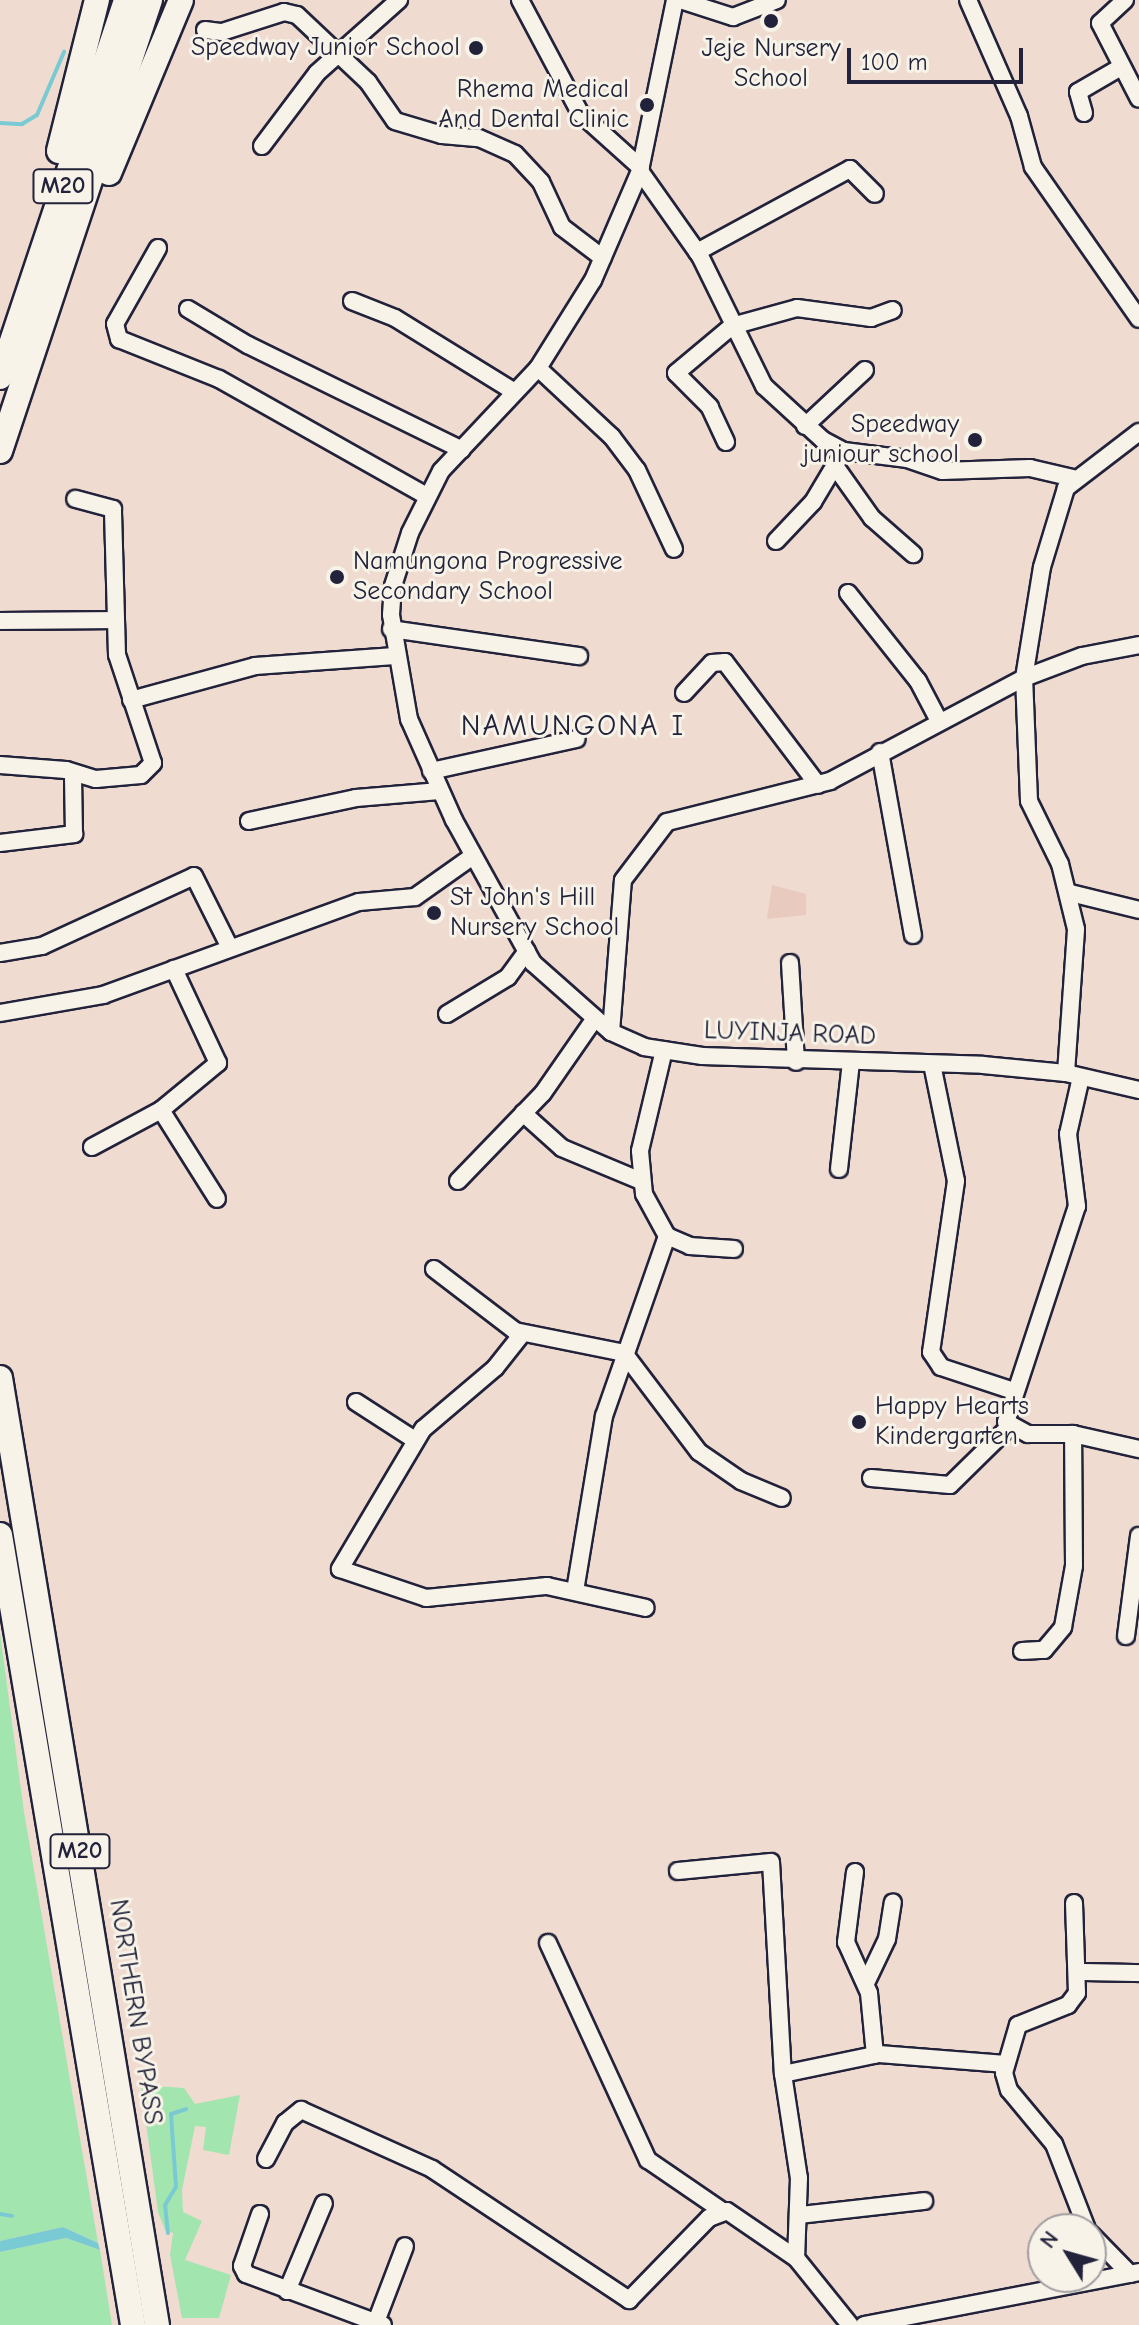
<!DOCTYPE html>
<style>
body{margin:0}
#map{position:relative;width:1139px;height:2325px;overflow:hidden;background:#efdbd0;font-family:"Comic Neue",sans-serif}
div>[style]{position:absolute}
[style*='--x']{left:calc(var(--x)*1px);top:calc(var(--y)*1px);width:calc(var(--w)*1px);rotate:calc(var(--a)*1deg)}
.built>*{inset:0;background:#e9cabf}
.green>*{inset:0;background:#a3e5af}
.water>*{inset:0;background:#7acad4}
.stream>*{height:4px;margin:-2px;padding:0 2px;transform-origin:2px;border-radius:2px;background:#7acad4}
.roads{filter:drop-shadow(2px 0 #22223b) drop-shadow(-2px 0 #22223b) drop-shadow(0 2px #22223b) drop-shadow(0 -2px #22223b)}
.minor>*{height:16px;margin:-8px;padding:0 8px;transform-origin:8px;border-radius:8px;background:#f7f3e8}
.highway>*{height:24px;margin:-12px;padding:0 12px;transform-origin:12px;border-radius:12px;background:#f7f3e8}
.dots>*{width:22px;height:22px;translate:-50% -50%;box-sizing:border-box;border:4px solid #f7f3e8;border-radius:50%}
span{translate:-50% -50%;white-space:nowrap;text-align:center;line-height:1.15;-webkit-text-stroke:6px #f7f3e8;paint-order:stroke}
.shield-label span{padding:2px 6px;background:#f7f3e8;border:2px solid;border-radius:6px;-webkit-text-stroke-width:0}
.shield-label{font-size:24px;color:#22223b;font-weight:700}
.poi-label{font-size:26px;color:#22223b}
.right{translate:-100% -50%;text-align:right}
.left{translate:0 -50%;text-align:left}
.street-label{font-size:26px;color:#22223b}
.quarter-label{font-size:30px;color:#22223b;letter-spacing:2px}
.north{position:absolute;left:1027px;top:2213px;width:80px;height:80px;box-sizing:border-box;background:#f7f3e8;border:2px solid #a29fa3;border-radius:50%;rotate:307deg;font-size:22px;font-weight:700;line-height:32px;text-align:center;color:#22223b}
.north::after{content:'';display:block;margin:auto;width:28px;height:36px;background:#22223b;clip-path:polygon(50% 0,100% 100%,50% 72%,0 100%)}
.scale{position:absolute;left:847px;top:48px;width:176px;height:36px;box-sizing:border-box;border:4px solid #22223b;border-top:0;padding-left:10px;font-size:24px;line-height:28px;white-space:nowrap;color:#22223b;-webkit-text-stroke:6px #f7f3e8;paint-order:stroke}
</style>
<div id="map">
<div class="built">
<i style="clip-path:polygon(772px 885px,806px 894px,806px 915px,767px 919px)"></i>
</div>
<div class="green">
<i style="clip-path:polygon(0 1633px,24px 1812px,98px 2243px,63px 2227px,0 2241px)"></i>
<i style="clip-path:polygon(141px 2085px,184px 2088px,195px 2104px,240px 2095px,229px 2155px,203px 2150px,206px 2127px,195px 2126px,182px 2190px,183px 2212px,202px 2221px,185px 2260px,231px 2275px,219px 2318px,182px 2318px,170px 2255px,173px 2233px,165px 2230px,158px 2212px)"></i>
<i style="clip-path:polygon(66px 2238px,100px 2250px,112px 2325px,0 2325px,0 2252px)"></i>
</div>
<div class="water">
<i style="clip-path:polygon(63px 2227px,98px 2243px,100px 2250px,66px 2238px,0 2252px,0 2241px)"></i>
</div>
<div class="stream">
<i style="--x:0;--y:123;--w:22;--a:3"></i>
<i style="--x:22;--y:124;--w:17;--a:-31"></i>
<i style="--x:37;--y:115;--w:69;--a:-66.8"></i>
<i style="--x:0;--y:2214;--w:12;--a:9"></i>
<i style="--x:168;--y:2233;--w:28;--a:-96"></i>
<i style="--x:165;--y:2205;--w:21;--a:-59"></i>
<i style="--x:176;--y:2187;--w:73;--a:-93.9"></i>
<i style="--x:171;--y:2114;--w:16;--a:-18"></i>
</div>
<div class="roads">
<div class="minor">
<i style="--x:520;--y:0;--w:128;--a:62"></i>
<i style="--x:580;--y:113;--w:82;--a:42"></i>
<i style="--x:675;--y:0;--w:175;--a:101.6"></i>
<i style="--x:640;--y:171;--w:119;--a:113.3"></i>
<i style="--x:593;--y:280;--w:104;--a:122"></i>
<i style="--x:538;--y:368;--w:141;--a:133.3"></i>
<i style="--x:441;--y:471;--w:69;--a:116.6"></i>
<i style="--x:410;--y:533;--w:56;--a:107.8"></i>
<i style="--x:393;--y:586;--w:29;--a:94"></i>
<i style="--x:391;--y:615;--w:106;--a:80.2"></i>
<i style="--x:409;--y:719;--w:111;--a:66"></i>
<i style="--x:454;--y:820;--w:163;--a:61.1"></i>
<i style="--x:533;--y:963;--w:104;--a:41.5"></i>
<i style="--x:611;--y:1032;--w:36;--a:24"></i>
<i style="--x:644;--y:1047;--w:59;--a:8.8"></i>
<i style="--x:702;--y:1056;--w:281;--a:1.8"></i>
<i style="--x:983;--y:1065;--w:83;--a:5.5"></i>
<i style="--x:1066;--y:1073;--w:75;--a:13.1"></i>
<i style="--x:680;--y:0;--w:56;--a:17.8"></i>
<i style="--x:733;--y:17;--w:47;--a:-21.1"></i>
<i style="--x:968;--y:0;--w:127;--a:66.3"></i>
<i style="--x:1019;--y:116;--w:53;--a:74.6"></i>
<i style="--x:1033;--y:167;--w:185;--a:55.1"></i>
<i style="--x:1125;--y:0;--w:34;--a:137"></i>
<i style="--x:1100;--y:23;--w:85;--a:62.8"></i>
<i style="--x:205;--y:30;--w:17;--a:7"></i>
<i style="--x:222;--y:32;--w:65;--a:-17.9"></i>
<i style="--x:284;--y:12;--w:13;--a:13"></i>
<i style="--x:297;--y:15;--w:98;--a:43.3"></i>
<i style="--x:368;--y:82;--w:47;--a:55.3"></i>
<i style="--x:395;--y:121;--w:49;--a:16.6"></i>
<i style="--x:442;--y:135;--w:37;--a:5"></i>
<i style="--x:479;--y:138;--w:39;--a:24"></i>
<i style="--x:515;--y:154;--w:38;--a:47"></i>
<i style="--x:541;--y:182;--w:50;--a:65"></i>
<i style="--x:562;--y:227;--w:51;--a:37.1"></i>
<i style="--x:1084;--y:113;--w:22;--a:-106"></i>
<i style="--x:1078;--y:92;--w:50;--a:-30.2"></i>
<i style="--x:262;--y:146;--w:91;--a:-53"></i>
<i style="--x:317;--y:73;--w:110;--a:-41.7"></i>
<i style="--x:640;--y:171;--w:104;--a:54.8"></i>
<i style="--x:700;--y:256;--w:145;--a:63.8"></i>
<i style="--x:764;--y:386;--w:80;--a:42.5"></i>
<i style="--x:823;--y:440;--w:24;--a:28"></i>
<i style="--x:844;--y:451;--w:64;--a:7.2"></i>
<i style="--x:907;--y:459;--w:37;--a:19"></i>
<i style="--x:942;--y:471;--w:88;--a:-2"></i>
<i style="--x:1030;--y:468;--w:44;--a:13.1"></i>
<i style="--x:158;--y:248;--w:87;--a:119.5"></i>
<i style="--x:115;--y:324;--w:16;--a:75"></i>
<i style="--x:119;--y:339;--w:108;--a:21.8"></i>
<i style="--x:219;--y:379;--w:236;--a:29.4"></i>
<i style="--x:697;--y:252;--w:174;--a:-28.5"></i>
<i style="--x:850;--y:169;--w:35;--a:45"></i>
<i style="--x:352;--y:301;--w:46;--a:21.6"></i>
<i style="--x:395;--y:318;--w:141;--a:31.7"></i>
<i style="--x:188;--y:309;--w:70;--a:31"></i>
<i style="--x:248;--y:345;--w:238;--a:26.1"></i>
<i style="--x:538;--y:368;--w:101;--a:43"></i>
<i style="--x:612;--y:437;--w:41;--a:52.9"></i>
<i style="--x:637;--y:470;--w:87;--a:64.9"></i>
<i style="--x:805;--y:426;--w:82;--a:-43"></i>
<i style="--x:726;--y:442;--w:38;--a:-115"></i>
<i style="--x:710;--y:407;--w:48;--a:-135"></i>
<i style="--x:676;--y:373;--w:73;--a:-40"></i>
<i style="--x:732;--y:326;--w:67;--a:-15.5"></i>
<i style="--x:797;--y:308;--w:75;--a:7.7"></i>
<i style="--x:871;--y:318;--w:23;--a:-20"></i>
<i style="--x:835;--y:466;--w:64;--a:54.6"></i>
<i style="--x:872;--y:518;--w:55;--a:41.3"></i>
<i style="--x:776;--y:541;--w:54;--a:-46.5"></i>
<i style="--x:813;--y:502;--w:49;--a:-59.2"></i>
<i style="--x:848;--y:593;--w:112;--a:51.5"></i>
<i style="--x:918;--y:681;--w:45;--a:62.3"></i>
<i style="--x:0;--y:621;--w:114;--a:-0.5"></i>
<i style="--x:391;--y:629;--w:190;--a:8.2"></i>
<i style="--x:684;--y:693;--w:41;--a:-47"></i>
<i style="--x:712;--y:663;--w:13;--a:-4"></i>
<i style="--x:725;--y:662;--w:154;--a:52.9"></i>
<i style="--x:131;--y:700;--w:129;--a:-15.3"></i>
<i style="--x:255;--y:666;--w:140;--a:-4.1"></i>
<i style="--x:880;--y:752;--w:186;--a:79.8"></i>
<i style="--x:0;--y:765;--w:66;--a:4.3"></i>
<i style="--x:66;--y:770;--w:31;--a:17"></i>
<i style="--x:96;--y:779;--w:45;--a:-5.1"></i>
<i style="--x:141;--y:775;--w:17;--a:-45"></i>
<i style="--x:153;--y:763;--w:114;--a:-108.4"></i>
<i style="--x:117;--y:655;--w:146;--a:-91.6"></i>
<i style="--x:113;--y:509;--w:39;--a:-165"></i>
<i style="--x:431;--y:771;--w:149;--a:-12.4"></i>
<i style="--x:249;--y:821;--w:109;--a:-12.1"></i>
<i style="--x:356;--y:798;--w:84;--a:-4.8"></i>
<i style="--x:0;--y:843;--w:75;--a:-6.9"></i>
<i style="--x:74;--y:834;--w:58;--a:-91"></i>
<i style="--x:1070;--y:893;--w:71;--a:13.8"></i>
<i style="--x:0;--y:953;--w:43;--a:-9.5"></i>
<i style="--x:42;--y:946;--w:167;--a:-24.7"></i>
<i style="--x:194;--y:876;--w:80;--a:63.4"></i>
<i style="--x:790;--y:963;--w:99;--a:86.5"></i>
<i style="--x:0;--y:1013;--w:105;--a:-9.9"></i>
<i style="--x:103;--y:995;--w:272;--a:-20"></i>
<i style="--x:359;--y:902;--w:56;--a:-5.1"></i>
<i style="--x:415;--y:897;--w:71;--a:-35.3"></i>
<i style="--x:447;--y:1014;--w:71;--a:-31.2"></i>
<i style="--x:508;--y:977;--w:32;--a:-54"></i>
<i style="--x:611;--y:1032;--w:152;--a:-85.5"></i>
<i style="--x:623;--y:880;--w:73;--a:-52.8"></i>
<i style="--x:667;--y:822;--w:168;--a:-14.1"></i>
<i style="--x:830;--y:781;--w:220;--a:-28"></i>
<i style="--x:1024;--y:678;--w:62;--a:-20.8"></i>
<i style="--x:1082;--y:656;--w:58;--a:-10.9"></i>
<i style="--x:664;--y:1050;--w:104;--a:103.4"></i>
<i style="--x:640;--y:1151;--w:43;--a:84.7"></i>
<i style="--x:644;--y:1194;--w:48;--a:61.3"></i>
<i style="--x:667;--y:1236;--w:25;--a:23"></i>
<i style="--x:690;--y:1246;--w:44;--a:3.9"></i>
<i style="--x:932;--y:1064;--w:119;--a:78.4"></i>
<i style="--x:956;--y:1181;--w:173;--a:98.3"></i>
<i style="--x:931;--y:1352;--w:18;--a:56"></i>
<i style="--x:941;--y:1367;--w:77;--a:18.2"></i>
<i style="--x:1066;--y:1073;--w:144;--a:-86"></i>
<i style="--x:1076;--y:929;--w:67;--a:-103.8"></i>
<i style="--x:1060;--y:864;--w:70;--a:-116.2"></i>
<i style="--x:1029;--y:801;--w:123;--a:-92.3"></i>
<i style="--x:1024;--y:678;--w:112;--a:-80.8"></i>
<i style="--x:1042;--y:567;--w:83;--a:-73.1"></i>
<i style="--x:1066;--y:488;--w:92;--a:-37.5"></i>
<i style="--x:1081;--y:1077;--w:58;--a:102.8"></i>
<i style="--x:1068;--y:1134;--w:73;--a:82.9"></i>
<i style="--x:1077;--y:1206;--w:227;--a:108.2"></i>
<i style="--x:1006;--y:1422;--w:25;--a:29"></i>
<i style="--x:1028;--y:1434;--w:45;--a:0"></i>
<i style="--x:1073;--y:1434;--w:68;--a:12.8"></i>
<i style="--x:161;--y:1110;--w:105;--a:57.8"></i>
<i style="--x:523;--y:1113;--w:52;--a:41.9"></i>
<i style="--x:562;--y:1148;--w:86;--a:22.7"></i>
<i style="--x:92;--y:1147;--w:78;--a:-28.2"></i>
<i style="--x:161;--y:1110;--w:74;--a:-39.5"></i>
<i style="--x:218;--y:1063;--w:104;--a:-115.1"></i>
<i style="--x:839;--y:1169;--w:108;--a:-83.6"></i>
<i style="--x:458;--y:1181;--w:122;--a:-46"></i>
<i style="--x:543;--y:1093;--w:88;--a:-55.2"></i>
<i style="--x:434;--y:1269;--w:102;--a:37.4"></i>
<i style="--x:515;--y:1331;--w:111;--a:11.4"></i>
<i style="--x:624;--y:1353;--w:124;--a:52.9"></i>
<i style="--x:699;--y:1452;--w:51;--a:34.6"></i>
<i style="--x:741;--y:1481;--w:44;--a:22.5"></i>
<i style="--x:522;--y:1334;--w:43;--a:128.5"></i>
<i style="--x:495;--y:1368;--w:94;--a:139.7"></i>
<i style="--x:423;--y:1429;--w:163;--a:120.7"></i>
<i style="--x:340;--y:1569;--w:91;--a:18.6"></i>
<i style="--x:426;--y:1598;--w:122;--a:-5.7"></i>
<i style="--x:547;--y:1586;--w:101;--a:12.5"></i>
<i style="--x:356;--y:1402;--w:70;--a:32.8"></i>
<i style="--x:871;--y:1478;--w:79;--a:5.1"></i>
<i style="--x:950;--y:1485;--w:83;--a:-44.5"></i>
<i style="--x:575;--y:1591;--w:177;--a:-80.6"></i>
<i style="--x:604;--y:1416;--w:191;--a:-70.7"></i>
<i style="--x:1126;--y:1636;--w:101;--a:-82.6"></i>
<i style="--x:1022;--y:1651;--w:22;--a:-3"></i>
<i style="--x:1044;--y:1650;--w:30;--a:-50"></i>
<i style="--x:1063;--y:1627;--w:62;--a:-79.8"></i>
<i style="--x:1074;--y:1566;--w:132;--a:-90.4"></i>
<i style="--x:678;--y:1871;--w:93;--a:-5.5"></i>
<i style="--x:771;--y:1862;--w:212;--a:86.8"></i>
<i style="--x:783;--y:2074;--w:105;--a:81.3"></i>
<i style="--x:799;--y:2178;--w:80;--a:92.1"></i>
<i style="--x:855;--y:1872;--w:71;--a:97.3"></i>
<i style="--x:846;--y:1942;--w:56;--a:65.7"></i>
<i style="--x:869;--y:1993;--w:62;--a:84.5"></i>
<i style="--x:1074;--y:1903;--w:90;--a:88.1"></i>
<i style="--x:1077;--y:1993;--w:15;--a:127"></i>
<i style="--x:1068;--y:2005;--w:54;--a:158.2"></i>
<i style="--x:1018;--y:2025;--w:50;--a:106.3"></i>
<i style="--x:1004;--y:2073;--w:18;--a:74"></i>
<i style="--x:1009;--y:2090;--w:70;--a:50.2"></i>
<i style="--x:1054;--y:2144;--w:91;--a:68.8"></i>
<i style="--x:548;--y:1943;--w:239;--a:65.3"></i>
<i style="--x:648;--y:2160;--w:88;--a:34.4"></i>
<i style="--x:1079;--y:1972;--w:60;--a:1"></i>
<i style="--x:866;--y:1983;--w:49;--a:-64.5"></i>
<i style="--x:887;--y:1939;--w:37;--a:-81"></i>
<i style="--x:783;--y:2074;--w:98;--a:-11.8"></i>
<i style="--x:879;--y:2054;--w:127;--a:4.5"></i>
<i style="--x:266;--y:2159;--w:41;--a:-62.2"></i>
<i style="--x:285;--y:2123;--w:21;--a:-39"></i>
<i style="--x:301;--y:2110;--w:144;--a:24.2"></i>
<i style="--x:432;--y:2169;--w:237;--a:33.6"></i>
<i style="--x:629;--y:2300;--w:115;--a:-45.7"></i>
<i style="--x:709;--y:2218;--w:19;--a:-21"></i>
<i style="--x:727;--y:2211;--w:83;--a:34.3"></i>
<i style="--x:796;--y:2258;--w:86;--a:51.1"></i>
<i style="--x:260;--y:2214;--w:55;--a:109.1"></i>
<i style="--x:242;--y:2266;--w:9;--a:63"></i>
<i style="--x:246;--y:2274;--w:146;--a:20.4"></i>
<i style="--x:800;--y:2215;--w:125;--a:-6.4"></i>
<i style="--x:1091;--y:2234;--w:56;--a:45.7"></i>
<i style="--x:287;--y:2291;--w:95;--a:-67.2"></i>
<i style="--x:376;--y:2322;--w:81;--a:-69.1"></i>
<i style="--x:864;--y:2325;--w:280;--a:-10.9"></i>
</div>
<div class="highway">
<i style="--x:59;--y:151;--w:156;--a:-75.9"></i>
<i style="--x:109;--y:173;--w:187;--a:-67.4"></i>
<i style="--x:0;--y:377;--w:397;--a:-71.5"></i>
<i style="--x:0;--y:451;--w:475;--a:-71.6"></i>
<i style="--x:0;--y:1378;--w:960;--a:80.59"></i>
<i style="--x:0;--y:1535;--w:801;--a:80.44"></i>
</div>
</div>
<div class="dots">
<i style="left:771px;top:21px;background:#22223b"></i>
<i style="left:476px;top:48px;background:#22223b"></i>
<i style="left:647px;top:105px;background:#22223b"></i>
<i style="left:975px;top:440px;background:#22223b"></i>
<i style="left:337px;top:577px;background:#22223b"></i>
<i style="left:434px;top:913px;background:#22223b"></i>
<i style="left:859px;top:1422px;background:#22223b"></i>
</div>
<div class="shield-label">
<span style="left:63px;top:186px">M20</span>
<span style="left:80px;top:1851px">M20</span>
</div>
<div class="poi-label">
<span class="right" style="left:460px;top:48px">Speedway Junior School</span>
<span style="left:771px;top:64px">Jeje Nursery<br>School</span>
<span class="right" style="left:629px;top:105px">Rhema Medical<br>And Dental Clinic</span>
<span class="right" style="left:959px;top:440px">Speedway<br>juniour school</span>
<span class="left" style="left:353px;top:577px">Namungona Progressive<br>Secondary School</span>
<span class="left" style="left:450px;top:913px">St John's Hill<br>Nursery School</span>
<span class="left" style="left:875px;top:1422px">Happy Hearts<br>Kindergarten</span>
</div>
<div class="street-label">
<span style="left:790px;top:1034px;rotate:2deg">LUYINJA ROAD</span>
<span style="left:135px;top:2012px;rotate:81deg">NORTHERN BYPASS</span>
</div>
<div class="quarter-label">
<span style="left:573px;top:726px">NAMUNGONA I</span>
</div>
<div class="north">N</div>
<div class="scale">100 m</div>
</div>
